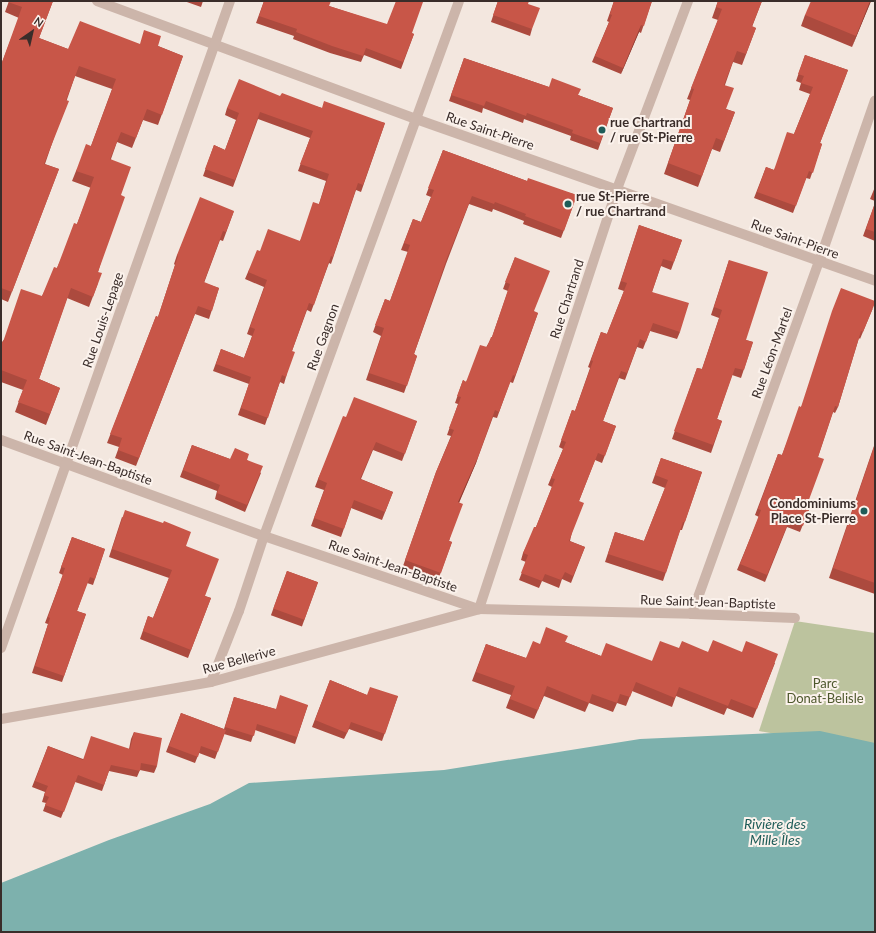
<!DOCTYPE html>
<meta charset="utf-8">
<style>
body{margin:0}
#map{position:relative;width:876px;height:933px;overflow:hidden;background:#f3e7df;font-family:Lato,sans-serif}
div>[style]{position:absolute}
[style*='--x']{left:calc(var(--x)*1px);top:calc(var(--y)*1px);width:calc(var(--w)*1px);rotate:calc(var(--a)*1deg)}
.green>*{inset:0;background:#bcc39e}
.water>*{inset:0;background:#7db1ad}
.minor>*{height:10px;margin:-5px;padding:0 5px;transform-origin:5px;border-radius:5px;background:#ccb5aa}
.wall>*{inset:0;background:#ac4a3e;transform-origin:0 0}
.shaded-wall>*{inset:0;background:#8c3c32}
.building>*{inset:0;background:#c85648;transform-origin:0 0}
.dots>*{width:11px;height:11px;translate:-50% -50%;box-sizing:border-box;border:2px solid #fbf2ec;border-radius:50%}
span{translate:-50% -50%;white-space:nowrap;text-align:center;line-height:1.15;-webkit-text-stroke:4px #fbf2ec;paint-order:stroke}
.poi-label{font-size:13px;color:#3a2d2a;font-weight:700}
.left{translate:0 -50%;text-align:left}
.right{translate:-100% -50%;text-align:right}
.street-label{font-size:13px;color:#3a2d2a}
.park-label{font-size:13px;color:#4e582d}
.water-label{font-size:14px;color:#1e5c58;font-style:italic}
.frame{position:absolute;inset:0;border:2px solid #3a2d2a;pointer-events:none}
.north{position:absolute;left:12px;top:12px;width:40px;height:40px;-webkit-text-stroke:3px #fbf2ec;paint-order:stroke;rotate:34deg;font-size:11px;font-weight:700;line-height:16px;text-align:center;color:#3a2d2a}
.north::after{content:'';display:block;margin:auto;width:14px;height:18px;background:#3a2d2a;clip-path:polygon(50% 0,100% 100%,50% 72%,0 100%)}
</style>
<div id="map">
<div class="green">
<i style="clip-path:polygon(795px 621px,875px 633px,875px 752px,759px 731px)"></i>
</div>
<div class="water">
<i style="clip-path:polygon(820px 731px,875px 743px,875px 932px,1px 932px,1px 883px,109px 840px,210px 804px,249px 783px,444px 770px,640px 739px)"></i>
</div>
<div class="minor">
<i style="--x:97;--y:1;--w:340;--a:20.3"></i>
<i style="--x:416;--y:119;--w:487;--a:19.4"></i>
<i style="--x:1;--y:440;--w:280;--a:20.1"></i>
<i style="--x:264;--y:536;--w:227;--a:18.8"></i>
<i style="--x:479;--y:609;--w:213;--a:1.3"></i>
<i style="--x:692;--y:614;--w:103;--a:2.2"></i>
<i style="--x:479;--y:609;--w:442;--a:-71.8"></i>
<i style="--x:617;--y:189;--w:201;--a:-69.3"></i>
<i style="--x:692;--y:614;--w:374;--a:-70.2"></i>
<i style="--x:819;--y:262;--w:171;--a:-70.9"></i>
<i style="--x:1;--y:648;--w:686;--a:-70.51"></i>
<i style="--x:211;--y:682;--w:76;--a:-68.5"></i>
<i style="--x:239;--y:611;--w:79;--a:-71.6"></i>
<i style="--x:264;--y:536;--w:569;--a:-69.97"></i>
<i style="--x:1;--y:719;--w:213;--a:-10"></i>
<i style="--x:211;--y:682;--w:278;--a:-15.2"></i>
</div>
<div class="wall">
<i style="clip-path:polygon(9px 1px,53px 1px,39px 38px,68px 49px,139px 44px,158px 46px,183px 56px,158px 125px,143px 120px,132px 148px,117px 142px,111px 159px,121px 195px,98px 272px,98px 283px,89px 307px,67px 298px,39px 379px,60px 388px,46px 425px,15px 412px,23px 390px,1px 382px,1px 342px,2px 342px,42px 296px,57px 268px,77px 224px,91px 188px,72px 181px,76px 171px,91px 146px,112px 89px,75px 76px,45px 164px,59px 169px,8px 302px,1px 299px,1px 65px,19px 18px,5px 12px)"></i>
<i style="clip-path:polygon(184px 1px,203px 1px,201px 7px)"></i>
<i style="clip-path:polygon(264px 1px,329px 6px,414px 34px,401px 69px,364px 55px,361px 62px,330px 53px,293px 39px,294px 36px,256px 23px)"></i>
<i style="clip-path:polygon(498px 1px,528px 4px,532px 29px,530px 36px,491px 22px)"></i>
<i style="clip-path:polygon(614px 1px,652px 1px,641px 33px,639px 32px,621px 74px,592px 62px,609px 22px,607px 21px)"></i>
<i style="clip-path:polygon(718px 1px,762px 1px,752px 27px,756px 28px,742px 65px,733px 62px,725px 85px,726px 109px,735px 112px,720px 152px,712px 149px,698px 187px,664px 174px,690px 100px,687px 99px,718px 20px,712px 18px)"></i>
<i style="clip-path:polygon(871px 1px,852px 47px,801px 26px,805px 15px)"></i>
<i style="clip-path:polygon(805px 55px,848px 70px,820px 143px,822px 144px,810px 179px,806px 178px,793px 213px,754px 198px,766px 167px,774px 170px,794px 134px,810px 94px,799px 90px,801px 83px,796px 81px)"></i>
<i style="clip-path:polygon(464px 58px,549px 87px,578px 95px,613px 108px,598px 150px,570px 140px,571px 136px,524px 119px,523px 123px,483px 108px,482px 113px,449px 101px)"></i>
<i style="clip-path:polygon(280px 96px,322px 108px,385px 123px,361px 192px,356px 190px,331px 264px,329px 263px,311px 312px,307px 310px,292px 351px,286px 377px,284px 384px,280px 382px,265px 425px,238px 415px,249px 384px,213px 371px,221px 349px,244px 358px,252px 336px,247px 334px,264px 287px,245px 279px,248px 272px,260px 251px,300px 241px,319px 204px,326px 181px,298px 171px,310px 138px,258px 119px,233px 187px,203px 176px,214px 145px,225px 150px,236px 120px,225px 115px,227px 108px)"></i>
<i style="clip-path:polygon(443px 150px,527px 181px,577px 195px,561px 238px,523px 224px,524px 221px,493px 209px,492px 212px,469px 204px,446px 264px,414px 354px,417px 356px,404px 393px,366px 380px,381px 336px,373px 332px,385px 299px,390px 301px,408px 252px,401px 250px,413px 219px,421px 222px,431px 197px,426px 195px)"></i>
<i style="clip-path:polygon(875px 187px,875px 201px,870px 199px)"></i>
<i style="clip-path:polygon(875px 203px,875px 241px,863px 236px)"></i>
<i style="clip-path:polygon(234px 211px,223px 241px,220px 240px,204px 283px,219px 288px,209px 319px,195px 314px,136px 466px,115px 458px,119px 447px,107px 443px,156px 316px,158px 317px,175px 265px,174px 264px,177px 255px)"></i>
<i style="clip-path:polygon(639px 225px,682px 240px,671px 270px,661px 266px,652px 292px,680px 332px,677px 339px,650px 331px,643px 349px,637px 347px,625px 380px,619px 378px,603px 421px,616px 426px,602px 463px,595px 460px,579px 501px,570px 541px,585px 547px,571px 583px,562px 579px,559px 588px,542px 581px,539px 588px,519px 580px,526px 562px,521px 560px,523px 553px,536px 527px,552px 487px,548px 485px,563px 449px,559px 447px,572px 410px,575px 411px,590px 368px,588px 367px,601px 332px,607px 334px,624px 291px,618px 289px)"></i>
<i style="clip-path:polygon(515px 257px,534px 312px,538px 313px,513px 383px,510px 382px,497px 418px,493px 417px,476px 463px,459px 503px,449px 541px,452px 542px,438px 580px,403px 566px,436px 472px,451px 436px,447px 435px,458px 404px,455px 403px,463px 380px,466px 382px,492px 337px,508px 291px,503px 289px)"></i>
<i style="clip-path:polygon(729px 260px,746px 340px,753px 342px,741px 378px,732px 375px,717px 419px,722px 421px,711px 453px,672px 439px,697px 368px,702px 369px,719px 318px,711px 315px)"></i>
<i style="clip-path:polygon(873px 308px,860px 339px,859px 338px,838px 407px,835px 413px,833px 412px,818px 457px,807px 505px,810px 507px,800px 532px,787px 527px,765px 582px,737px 570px,759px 517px,755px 515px,778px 454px,782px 455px,801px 407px)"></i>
<i style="clip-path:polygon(346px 417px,417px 421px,402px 461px,373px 450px,361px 479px,393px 492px,382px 520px,351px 508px,341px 537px,311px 526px,324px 490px,315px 487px,318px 479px)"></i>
<i style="clip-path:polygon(875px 443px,875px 594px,829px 578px)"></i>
<i style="clip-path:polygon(192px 445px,230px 459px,247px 460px,261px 473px,245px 512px,215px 499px,217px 491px,180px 477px)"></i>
<i style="clip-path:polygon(661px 458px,702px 472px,682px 530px,680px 530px,663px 581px,605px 562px,615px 532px,644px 541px,665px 488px,652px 483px)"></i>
<i style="clip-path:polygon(122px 517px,186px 546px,205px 596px,211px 598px,188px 658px,140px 639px,148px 616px,153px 618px,169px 578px,109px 557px)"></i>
<i style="clip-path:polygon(72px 537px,105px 549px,93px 585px,87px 583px,77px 611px,86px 614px,62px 682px,32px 673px,48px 624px,45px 623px,63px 575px,59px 573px)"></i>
<i style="left:287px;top:571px;width:33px;height:47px;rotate:20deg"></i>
<i style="clip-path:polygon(565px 642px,601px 656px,652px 661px,679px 648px,708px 652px,742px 652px,775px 663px,753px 718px,727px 708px,724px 715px,676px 696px,672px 707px,632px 691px,626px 706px,617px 703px,613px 712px,589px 703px,585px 712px,544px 696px,534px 719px,506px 708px,511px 695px,472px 681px,486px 644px,526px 658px,540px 644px)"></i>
<i style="clip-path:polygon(330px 680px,367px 695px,398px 696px,382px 741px,349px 729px,344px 739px,312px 727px)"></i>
<i style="clip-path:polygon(234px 697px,275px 709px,308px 705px,295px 744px,255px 730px,251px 742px,224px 734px,215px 759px,199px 753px,195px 763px,166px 752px,181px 713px,224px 729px)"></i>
<i style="clip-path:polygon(134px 732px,157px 766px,154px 773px,140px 770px,137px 777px,109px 771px,102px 791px,75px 782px,61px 818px,43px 811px,46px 803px,42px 802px,45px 792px,32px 787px,48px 746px,83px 759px,129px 749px,131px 739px)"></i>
</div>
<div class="shaded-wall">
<i style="clip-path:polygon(870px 1px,871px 1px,852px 47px,856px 36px)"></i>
<i style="clip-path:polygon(641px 25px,639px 32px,621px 74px,623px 68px)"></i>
<i style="clip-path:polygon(478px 457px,476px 463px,456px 509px,458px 502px)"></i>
</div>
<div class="building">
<i style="clip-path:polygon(9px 1px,53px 1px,39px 38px,68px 49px,80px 21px,140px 44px,144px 30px,161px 36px,158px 46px,183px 56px,162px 115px,147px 109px,136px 138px,121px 132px,110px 159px,131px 167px,121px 195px,125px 197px,98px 272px,102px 273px,93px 297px,71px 288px,39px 379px,60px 388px,50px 414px,18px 402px,27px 380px,1px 370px,1px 342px,3px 342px,21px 289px,42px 296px,54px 267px,57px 268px,74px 223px,77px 224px,94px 177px,76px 171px,86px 144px,91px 146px,116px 79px,79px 66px,66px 100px,69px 101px,44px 164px,59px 169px,12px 292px,1px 288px,1px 65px,22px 7px,8px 2px)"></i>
<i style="clip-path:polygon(264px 1px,331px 1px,329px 6px,387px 24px,396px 1px,421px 1px,423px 2px,412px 33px,414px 34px,403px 62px,366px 48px,363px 56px,332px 46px,296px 32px,297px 29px,259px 16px)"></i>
<i style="clip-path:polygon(498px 1px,529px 1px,528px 4px,540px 8px,532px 29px,493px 15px)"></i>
<i style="clip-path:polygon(614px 1px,652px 1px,644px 26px,641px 25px,623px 68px,595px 56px,612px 15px,610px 14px)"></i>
<i style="clip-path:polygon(718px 1px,762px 1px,752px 26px,756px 28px,746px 54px,737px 51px,724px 85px,734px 88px,726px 109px,735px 112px,724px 141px,716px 138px,702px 176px,668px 163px,694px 89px,691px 88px,722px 9px,716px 7px)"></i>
<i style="clip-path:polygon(811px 1px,870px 1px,856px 36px,805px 15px)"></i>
<i style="clip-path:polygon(805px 55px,848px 70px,820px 143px,822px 144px,813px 173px,809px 171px,796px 206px,757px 192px,766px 167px,774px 170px,787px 132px,794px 134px,813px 87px,801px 83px,804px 76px,798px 74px)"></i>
<i style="clip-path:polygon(464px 58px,549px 87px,552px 78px,581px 89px,578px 95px,613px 108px,600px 143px,572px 133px,573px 130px,527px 113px,526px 116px,486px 101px,484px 106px,451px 95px)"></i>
<i style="clip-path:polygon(239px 79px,280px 96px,282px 93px,322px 108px,324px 101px,385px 123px,363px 185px,358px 183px,333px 257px,331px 256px,314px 305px,309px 303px,292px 351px,295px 352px,286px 377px,282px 375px,268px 418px,241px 408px,251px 377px,216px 364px,221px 349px,244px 358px,255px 329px,250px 327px,267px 280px,248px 272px,257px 250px,260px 251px,268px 229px,300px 241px,313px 202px,319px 204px,329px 174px,300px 164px,313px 131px,260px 112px,235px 180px,205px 169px,214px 145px,225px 150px,239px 113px,227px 108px)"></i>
<i style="clip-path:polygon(443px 150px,527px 181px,528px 178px,577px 195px,564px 231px,525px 216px,526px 214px,495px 202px,494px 204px,472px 196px,447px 258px,414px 354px,417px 356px,407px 386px,369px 373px,384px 328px,375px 325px,385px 299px,390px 301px,410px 245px,404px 243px,413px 219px,421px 222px,434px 190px,428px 188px)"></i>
<i style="clip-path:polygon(200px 197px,234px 211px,226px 232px,223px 231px,204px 282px,219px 288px,212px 311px,198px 306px,139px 458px,118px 450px,122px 438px,110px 434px,156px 316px,158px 317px,178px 256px,177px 255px)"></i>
<i style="clip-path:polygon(875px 203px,875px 232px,866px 229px)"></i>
<i style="clip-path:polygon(639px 225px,682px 240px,674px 262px,663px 259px,652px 292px,689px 303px,680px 332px,653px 323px,646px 342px,640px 339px,627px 373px,621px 371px,603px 421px,616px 426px,605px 456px,598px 453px,579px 501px,584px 503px,569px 541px,585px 547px,573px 576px,565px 572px,561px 580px,545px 574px,542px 581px,521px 573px,528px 555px,523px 553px,534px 527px,536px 527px,555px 479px,551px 478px,566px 442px,561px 440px,572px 410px,575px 411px,593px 361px,591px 360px,601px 332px,607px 334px,627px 283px,621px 281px)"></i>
<i style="clip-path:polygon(515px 257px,550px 271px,534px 311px,538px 313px,515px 376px,513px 375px,499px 412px,495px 410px,478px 457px,458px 502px,463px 504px,449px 541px,452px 542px,441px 573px,405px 560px,436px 472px,454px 430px,449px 428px,461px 397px,457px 396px,463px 380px,466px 382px,480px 345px,487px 347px,491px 337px,492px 337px,510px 284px,505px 282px)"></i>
<i style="clip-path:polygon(729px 260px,768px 272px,746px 340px,753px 342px,744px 370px,735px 368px,717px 419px,722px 421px,713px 445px,674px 431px,697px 368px,702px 369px,722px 310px,714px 307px)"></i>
<i style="clip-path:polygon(841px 288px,875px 301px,875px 303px,863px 332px,861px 331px,838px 407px,835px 406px,818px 457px,824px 459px,807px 505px,810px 507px,803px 526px,789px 521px,767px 575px,740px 564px,761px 510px,758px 509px,778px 454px,782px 455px,799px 406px,801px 407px,832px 311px)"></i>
<i style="clip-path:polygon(354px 397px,417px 421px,405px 454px,376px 442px,360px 479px,393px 492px,385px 512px,354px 500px,344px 529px,314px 518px,327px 483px,318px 479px,343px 416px,346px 417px)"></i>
<i style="clip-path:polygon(875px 444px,875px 583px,833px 568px)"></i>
<i style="clip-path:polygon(192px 445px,230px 459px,235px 448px,249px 454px,247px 460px,263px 466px,247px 505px,217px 493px,220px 485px,183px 470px)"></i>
<i style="clip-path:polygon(661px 458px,702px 472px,685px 522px,683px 522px,666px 573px,608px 554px,615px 532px,644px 541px,668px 480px,655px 475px)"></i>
<i style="clip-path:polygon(125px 510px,163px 523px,164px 521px,191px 532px,186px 546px,219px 559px,205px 596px,211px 598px,191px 650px,143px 631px,148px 616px,153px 618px,172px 570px,112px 549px)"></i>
<i style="clip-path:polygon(72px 537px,105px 549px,95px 579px,90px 577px,77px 611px,86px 614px,64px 676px,35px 666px,50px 618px,48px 617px,65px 568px,61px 567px)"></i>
<i style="left:287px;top:571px;width:33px;height:40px;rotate:20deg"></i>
<i style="clip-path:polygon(546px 627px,568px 636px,565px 642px,601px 656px,606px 643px,652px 661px,660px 641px,679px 648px,682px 641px,708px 652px,713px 640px,742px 652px,746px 641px,778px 654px,757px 709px,731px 699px,728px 706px,679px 687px,675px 698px,636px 682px,630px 697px,620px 694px,617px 703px,592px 694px,589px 703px,547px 686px,538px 710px,510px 699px,515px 686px,476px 672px,486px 644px,526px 658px,533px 641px,540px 644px)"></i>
<i style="clip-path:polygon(330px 680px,367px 695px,370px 687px,398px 696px,385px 734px,351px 722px,347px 733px,315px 720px)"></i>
<i style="clip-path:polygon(280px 695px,308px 705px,297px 737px,257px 724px,254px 736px,225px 727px,234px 697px,276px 709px)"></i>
<i style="clip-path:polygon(181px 713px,226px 730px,218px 752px,201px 746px,198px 757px,169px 746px)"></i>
<i style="clip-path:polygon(134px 732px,162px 738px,157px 766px,141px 763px,140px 771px,111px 765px,104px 785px,78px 775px,64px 812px,45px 805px,49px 797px,44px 795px,48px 786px,35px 781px,48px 746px,83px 760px,91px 736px,130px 749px)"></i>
</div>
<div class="dots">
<i style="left:602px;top:130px;background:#1e5c58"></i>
<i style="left:568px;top:204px;background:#1e5c58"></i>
<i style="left:864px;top:511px;background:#1e5c58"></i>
</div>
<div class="poi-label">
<span class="left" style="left:610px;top:130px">rue Chartrand<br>/ rue St-Pierre</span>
<span class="left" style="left:576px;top:204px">rue St-Pierre<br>/ rue Chartrand</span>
<span class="right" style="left:856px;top:511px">Condominiums<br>Place St-Pierre</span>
</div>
<div class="street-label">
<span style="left:490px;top:131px;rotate:19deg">Rue Saint-Pierre</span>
<span style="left:795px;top:239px;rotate:20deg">Rue Saint-Pierre</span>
<span style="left:567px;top:299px;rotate:-72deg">Rue Chartrand</span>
<span style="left:103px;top:320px;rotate:-71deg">Rue Louis-Lepage</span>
<span style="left:323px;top:337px;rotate:-70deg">Rue Gagnon</span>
<span style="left:772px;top:353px;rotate:-70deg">Rue Léon-Martel</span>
<span style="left:88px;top:458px;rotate:20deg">Rue Saint-Jean-Baptiste</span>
<span style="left:393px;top:566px;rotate:19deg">Rue Saint-Jean-Baptiste</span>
<span style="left:708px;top:602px;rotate:2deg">Rue Saint-Jean-Baptiste</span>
<span style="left:239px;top:660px;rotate:-15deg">Rue Bellerive</span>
</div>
<div class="park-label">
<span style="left:825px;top:691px">Parc<br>Donat-Belisle</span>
</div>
<div class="water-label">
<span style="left:775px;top:832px">Rivière des<br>Mille Îles</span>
</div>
<div class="frame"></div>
<div class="north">N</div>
</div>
